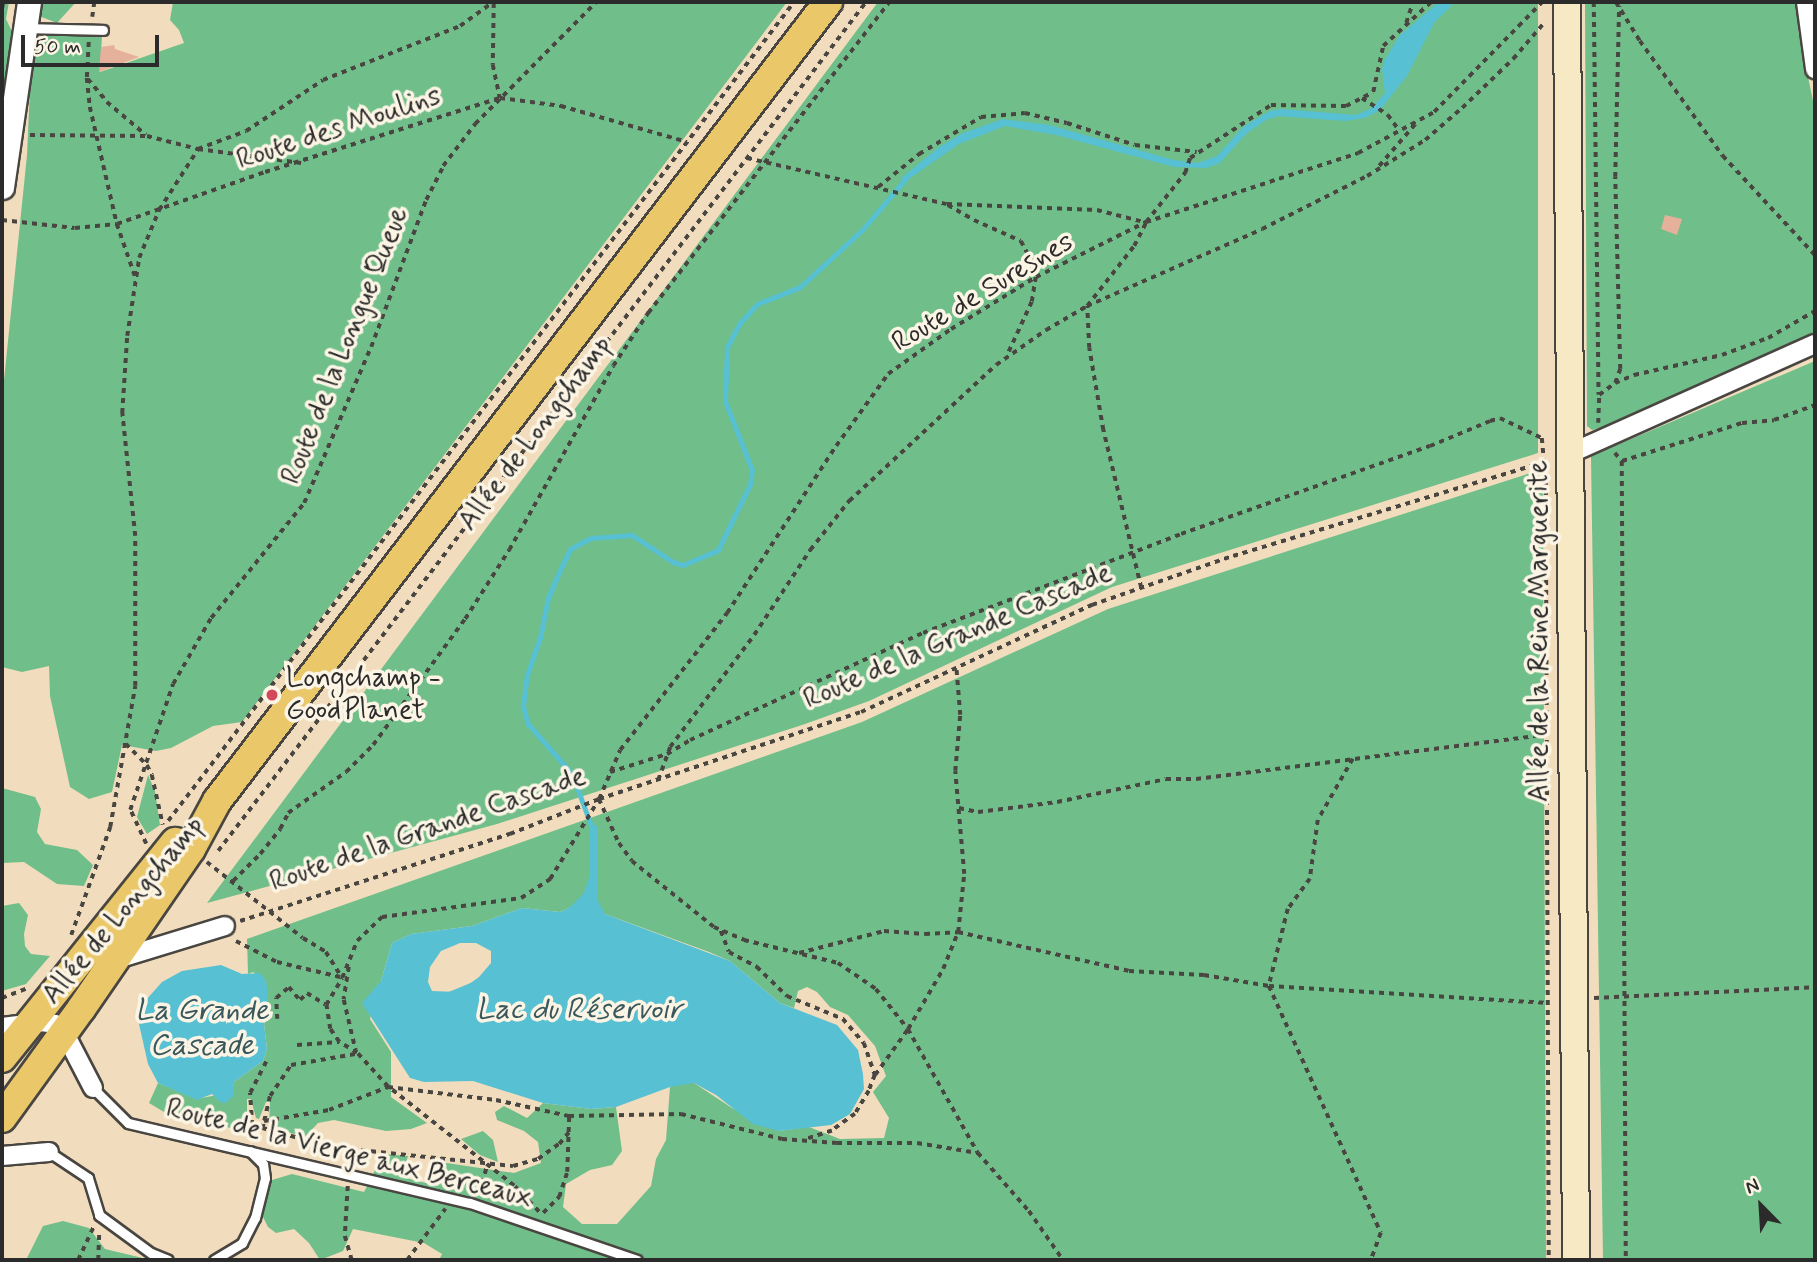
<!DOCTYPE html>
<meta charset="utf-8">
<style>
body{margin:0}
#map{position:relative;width:1817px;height:1262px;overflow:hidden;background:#f1ddbd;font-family:Mynerve,sans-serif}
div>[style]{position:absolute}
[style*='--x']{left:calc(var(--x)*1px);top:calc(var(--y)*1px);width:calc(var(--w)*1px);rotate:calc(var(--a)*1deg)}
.forest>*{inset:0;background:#70be89}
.water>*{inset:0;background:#57c0d3}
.stream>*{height:5px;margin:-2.5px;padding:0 2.5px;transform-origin:2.5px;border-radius:2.5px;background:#57c0d3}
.building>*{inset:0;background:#e5b19a}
.path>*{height:3.5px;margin-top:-1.75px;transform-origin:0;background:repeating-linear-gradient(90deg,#494641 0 5px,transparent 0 10px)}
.roads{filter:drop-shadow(2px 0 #494641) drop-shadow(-2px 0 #494641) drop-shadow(0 2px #494641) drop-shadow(0 -2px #494641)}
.service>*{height:9px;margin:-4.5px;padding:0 4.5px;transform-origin:4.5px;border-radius:4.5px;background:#fff}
.minor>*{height:18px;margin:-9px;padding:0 9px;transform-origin:9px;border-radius:9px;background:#fff}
.tertiary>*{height:23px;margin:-11.5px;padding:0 11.5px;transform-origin:11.5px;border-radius:11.5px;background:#fff}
.secondary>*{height:26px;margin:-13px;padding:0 13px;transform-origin:13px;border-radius:13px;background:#f7e9c3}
.primary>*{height:28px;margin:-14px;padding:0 14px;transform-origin:14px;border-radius:14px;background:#eac769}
.dots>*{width:19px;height:19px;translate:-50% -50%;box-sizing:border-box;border:4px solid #fcf5e5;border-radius:50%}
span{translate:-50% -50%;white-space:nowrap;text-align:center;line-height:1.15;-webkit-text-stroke:7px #fcf5e5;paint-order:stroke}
.street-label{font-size:28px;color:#2b2b2b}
.poi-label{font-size:28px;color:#2b2b2b}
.left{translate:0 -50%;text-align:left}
.water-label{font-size:30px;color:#38585d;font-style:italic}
.frame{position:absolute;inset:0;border:4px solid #2b2b2b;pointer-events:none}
.north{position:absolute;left:1726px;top:1171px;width:70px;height:70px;-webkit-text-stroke:5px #fcf5e5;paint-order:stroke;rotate:336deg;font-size:19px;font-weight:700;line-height:28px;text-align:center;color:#2b2b2b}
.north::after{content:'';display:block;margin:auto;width:24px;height:32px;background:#2b2b2b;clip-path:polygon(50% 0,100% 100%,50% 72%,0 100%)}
.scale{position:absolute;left:21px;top:35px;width:138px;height:32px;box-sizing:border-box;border:4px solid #2b2b2b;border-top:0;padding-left:9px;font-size:21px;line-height:24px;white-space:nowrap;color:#2b2b2b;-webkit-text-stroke:5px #fcf5e5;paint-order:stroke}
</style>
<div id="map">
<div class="forest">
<i style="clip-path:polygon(2px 2px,9px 2px,6px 19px,16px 40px,2px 135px)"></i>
<i style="clip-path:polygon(41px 2px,76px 2px,57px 23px,39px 16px)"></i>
<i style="clip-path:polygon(173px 2px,787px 2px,242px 722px,213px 726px,171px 748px,156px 751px,122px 745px,112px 792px,89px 799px,70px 787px,50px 696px,49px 666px,22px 672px,2px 667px,2px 400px,27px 155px,32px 43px,49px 33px,102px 35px,100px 72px,184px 43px,179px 30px,170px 20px)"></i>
<i style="clip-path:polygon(878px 2px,1538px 2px,1538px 453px,1112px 587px,869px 701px,805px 724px,497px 824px,207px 903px)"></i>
<i style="clip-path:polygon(1585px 2px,1798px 2px,1798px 30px,1815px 110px,1815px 337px,1614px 424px,1592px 430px,1587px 426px)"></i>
<i style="clip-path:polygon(1815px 361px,1815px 1260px,1603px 1260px,1591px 456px)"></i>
<i style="clip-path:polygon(1543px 469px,1546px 1260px,439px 1260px,442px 1254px,424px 1243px,353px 1229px,343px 1251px,320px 1260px,309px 1243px,294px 1229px,276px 1233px,268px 1227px,262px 1215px,267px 1191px,272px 1180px,292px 1174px,364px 1192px,383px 1154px,408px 1156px,402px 1177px,438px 1186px,440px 1162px,514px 1173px,541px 1163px,538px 1142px,524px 1131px,497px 1120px,495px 1112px,504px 1106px,527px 1118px,543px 1103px,591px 1109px,616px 1107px,622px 1151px,612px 1165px,590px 1170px,566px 1184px,563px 1207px,582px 1224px,617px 1224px,651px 1186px,656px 1159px,666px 1140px,670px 1087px,686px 1082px,694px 1083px,732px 1108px,779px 1131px,809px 1127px,840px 1139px,884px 1138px,889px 1118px,873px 1092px,886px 1076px,875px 1046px,848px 1015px,830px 1007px,817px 992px,807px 987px,798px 991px,794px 1008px,780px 1003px,730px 961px,709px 952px,605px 914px,569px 908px,560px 912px,522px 908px,472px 926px,411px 934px,392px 943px,370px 1019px,391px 1052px,391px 1097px,427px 1123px,411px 1129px,386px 1131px,334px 1120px,318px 1123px,305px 1137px,269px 1127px,270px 1102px,266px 1102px,259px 1119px,256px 1118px,251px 1099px,247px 1099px,247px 1132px,164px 1112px,149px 1103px,158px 1083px,197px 1099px,232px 1092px,234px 1082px,263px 1061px,267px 1049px,264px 1024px,267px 1017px,266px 981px,253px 972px,248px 974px,247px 939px,862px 722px,1108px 609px)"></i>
<i style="clip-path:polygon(148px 775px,155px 791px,160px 825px,147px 834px,137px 817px)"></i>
<i style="clip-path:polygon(2px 788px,35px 797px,41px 809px,37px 832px,45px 844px,77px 850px,93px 865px,84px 886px,57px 884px,24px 862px,2px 863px)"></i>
<i style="clip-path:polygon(19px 903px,28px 915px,24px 934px,25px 946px,31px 954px,50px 956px,26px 984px,2px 991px,2px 906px)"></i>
<i style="clip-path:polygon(483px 1131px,493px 1140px,498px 1162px,480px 1155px,461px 1139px)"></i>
<i style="clip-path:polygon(63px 1221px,89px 1228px,105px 1249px,151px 1260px,26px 1260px,43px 1226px)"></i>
</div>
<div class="water">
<i style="clip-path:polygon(1439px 2px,1455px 2px,1434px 23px,1407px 76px,1380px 110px,1365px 118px,1345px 121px,1278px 116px,1266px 120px,1246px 134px,1220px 163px,1206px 168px,1174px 167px,1056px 135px,1005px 126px,959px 144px,906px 181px,900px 179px,939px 147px,963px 133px,1003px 119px,1049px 125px,1174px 160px,1198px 163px,1217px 156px,1244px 126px,1270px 111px,1281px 109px,1356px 115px,1372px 108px,1385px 93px,1382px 69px,1385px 59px,1400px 35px)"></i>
<i style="clip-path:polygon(evenodd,590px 824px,598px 826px,598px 901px,605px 914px,730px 961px,780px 1003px,837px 1025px,858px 1050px,863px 1074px,864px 1089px,850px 1114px,831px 1125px,779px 1131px,753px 1124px,716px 1095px,694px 1083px,670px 1087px,616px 1107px,591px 1109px,543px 1103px,473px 1081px,424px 1082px,410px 1078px,362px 1003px,381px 981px,392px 943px,411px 934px,472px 926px,522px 908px,560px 912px,569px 908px,584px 893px,589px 878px,590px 824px,460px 943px,476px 943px,491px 951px,491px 963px,479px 977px,458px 992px,432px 991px,428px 982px,430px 967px,441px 951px,460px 943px)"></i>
<i style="clip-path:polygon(221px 965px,242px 974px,260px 973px,266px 981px,268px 995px,264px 1024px,267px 1049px,263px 1061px,234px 1082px,233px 1096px,226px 1103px,220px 1102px,212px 1094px,197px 1100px,158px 1083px,148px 1064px,139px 1024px,146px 1000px,162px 982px,182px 971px)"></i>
</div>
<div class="stream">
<i style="--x:593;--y:831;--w:61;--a:-110.2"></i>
<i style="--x:572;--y:774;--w:67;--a:-131.3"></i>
<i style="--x:528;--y:724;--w:19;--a:-106"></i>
<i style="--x:523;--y:706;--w:31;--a:-83"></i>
<i style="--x:527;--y:675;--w:39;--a:-71"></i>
<i style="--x:540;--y:638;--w:41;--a:-78.7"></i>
<i style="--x:548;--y:598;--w:28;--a:-67"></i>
<i style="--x:559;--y:572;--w:25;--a:-64"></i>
<i style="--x:570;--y:549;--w:24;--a:-28"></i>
<i style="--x:591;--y:538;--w:41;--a:-4.2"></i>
<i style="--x:632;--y:535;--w:49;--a:33.4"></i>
<i style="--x:673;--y:562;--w:10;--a:17"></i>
<i style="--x:683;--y:565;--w:38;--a:-23"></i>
<i style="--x:718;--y:550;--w:73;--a:-64.1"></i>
<i style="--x:750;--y:484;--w:14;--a:-82"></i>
<i style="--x:752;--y:470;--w:74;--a:-111.4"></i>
<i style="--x:725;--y:401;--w:54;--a:-87.9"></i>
<i style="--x:727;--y:347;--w:27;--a:-62"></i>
<i style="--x:740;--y:323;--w:25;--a:-48"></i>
<i style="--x:757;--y:304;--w:46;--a:-21.6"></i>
<i style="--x:800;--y:287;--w:84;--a:-42.6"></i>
<i style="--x:862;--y:230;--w:71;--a:-49.6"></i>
<i style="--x:446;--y:995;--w:29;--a:-22"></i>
</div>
<div class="building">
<i style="clip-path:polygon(114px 45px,115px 49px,139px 57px,99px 72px,101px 47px)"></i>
<i style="clip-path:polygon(1665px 215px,1682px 219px,1677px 235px,1661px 229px)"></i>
</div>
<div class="path">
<i style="--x:1594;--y:2;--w:393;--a:89.3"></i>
<i style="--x:1616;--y:2;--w:46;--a:58.4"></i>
<i style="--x:1640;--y:41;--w:142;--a:54.2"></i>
<i style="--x:1723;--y:156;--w:135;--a:47.1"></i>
<i style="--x:494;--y:3;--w:62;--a:90.9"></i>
<i style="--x:493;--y:65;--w:34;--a:78"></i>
<i style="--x:2;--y:8;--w:6;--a:-81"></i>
<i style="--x:92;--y:17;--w:15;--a:-82"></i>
<i style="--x:1406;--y:23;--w:22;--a:-72"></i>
<i style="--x:89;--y:42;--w:36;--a:93"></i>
<i style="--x:87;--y:78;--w:29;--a:84"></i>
<i style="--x:90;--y:107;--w:120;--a:77"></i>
<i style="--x:117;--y:224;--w:55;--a:70.9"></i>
<i style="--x:88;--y:79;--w:30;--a:50"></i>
<i style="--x:107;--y:102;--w:51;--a:40.2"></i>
<i style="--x:1362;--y:98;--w:31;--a:33"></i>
<i style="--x:1388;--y:115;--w:19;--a:54"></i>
<i style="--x:30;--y:135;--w:117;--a:0.5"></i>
<i style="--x:147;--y:136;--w:53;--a:14.3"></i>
<i style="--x:198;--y:149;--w:51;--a:-20.6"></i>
<i style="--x:246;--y:131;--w:92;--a:-33.5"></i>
<i style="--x:323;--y:80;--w:147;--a:-21.5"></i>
<i style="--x:460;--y:26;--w:41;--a:-36"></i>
<i style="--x:747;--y:158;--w:205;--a:13"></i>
<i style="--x:947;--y:204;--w:150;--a:2.3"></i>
<i style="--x:1097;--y:210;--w:49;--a:14.3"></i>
<i style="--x:1379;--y:166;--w:58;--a:-49.2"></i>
<i style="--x:878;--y:187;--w:53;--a:-38.8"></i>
<i style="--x:919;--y:154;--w:72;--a:-30.8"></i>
<i style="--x:981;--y:117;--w:44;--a:-5.2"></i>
<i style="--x:1025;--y:113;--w:43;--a:13.4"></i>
<i style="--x:1067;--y:123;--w:71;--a:17.9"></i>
<i style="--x:1135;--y:145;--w:62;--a:6.4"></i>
<i style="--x:948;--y:205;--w:30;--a:30"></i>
<i style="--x:974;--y:220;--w:51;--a:24.1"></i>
<i style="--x:1021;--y:241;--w:21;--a:62"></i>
<i style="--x:1031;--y:260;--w:18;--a:74"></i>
<i style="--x:1036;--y:277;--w:25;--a:99"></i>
<i style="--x:1032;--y:302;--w:60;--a:114.8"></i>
<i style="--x:2;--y:220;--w:73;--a:6.3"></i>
<i style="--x:75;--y:228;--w:42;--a:-5.4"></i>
<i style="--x:117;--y:224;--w:157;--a:-19.4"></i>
<i style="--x:265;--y:172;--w:246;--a:-17.5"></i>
<i style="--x:500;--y:98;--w:62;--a:7.5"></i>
<i style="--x:561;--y:106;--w:131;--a:15.9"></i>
<i style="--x:1615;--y:383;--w:21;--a:-23"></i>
<i style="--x:1634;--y:375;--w:90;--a:-12.8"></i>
<i style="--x:1722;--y:355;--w:49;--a:-20.3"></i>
<i style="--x:1768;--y:338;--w:54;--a:-29.9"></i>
<i style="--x:1598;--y:423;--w:28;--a:-88"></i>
<i style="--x:1599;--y:395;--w:20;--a:-37"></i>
<i style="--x:1615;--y:383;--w:15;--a:-70"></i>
<i style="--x:1620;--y:369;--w:192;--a:-91.5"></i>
<i style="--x:1615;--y:177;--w:171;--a:-88.7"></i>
<i style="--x:1615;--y:453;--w:11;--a:49"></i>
<i style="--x:1622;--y:461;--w:799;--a:89.71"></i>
<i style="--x:1622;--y:461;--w:126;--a:-17.6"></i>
<i style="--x:1742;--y:423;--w:32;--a:-5"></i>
<i style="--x:1774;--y:420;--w:44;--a:-20.1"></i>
<i style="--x:1141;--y:588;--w:163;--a:-103.5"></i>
<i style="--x:1103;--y:430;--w:83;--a:-99.7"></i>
<i style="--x:1089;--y:348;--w:42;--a:-92.7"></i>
<i style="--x:1087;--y:306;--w:76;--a:-51.9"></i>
<i style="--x:1134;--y:246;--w:27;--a:-63"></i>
<i style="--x:1146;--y:222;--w:63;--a:-51.5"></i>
<i style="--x:1185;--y:173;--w:16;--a:-72"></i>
<i style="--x:1190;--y:158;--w:97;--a:-33.2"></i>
<i style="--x:1271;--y:105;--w:75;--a:0.8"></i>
<i style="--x:1346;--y:106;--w:30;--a:-27"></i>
<i style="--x:1373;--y:92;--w:47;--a:-77.7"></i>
<i style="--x:1383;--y:46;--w:65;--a:-42.5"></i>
<i style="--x:126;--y:744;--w:30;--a:45"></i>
<i style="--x:147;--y:765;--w:11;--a:63"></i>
<i style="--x:152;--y:775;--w:51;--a:77.6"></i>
<i style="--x:1353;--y:759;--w:70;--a:119.8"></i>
<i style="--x:1318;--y:820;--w:60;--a:97.7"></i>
<i style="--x:1310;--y:879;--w:37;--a:126"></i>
<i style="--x:1288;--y:909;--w:79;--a:103.9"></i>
<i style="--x:1269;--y:986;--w:271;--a:65.6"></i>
<i style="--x:1381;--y:1233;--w:29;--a:110"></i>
<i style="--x:610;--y:772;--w:60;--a:-17.5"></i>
<i style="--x:667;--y:754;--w:27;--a:-31"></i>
<i style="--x:690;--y:740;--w:256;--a:-24.7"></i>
<i style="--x:923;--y:633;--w:276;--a:-21"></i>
<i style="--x:1181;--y:534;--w:264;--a:-19.5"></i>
<i style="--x:1430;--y:446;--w:65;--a:-22.6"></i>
<i style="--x:1490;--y:421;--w:10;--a:-17"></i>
<i style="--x:1500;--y:418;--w:47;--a:25.5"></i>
<i style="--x:1542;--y:438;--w:42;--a:84.6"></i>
<i style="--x:1546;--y:480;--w:780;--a:89.78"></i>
<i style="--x:658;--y:780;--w:35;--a:-70"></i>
<i style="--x:670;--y:747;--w:140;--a:-53.1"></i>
<i style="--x:754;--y:635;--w:102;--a:-56.6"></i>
<i style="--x:810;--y:550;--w:63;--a:-51.5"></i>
<i style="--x:849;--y:501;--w:200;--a:-42.8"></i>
<i style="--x:996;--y:365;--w:61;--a:-35"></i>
<i style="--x:1046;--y:330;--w:48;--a:-30.3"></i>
<i style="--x:1087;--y:306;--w:191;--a:-23.7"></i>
<i style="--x:1262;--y:229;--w:118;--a:-26.8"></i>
<i style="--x:1367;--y:176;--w:68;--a:-31.8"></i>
<i style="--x:1425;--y:140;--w:49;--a:-40.9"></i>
<i style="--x:1462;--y:108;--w:71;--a:-43.9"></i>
<i style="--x:1513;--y:59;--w:46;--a:-49.4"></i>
<i style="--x:599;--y:799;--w:48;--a:65.6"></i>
<i style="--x:619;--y:843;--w:22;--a:54"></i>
<i style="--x:632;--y:861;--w:105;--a:38.8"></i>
<i style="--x:714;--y:927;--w:33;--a:23"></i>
<i style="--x:744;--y:940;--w:97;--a:13.7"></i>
<i style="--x:838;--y:963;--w:46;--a:34.4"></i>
<i style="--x:876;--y:989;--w:51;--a:51.3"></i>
<i style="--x:908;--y:1029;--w:142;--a:60.6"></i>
<i style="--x:978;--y:1153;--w:77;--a:48.7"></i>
<i style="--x:1029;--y:1211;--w:60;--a:55.2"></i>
<i style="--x:959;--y:808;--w:19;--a:12"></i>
<i style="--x:978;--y:812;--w:80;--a:-7.2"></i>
<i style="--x:1057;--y:802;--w:111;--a:-11.9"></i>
<i style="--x:1166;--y:779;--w:30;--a:0"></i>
<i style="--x:1196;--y:779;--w:352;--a:-7.2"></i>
<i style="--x:168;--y:821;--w:1031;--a:-52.61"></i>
<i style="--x:146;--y:844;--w:38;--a:-115"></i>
<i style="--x:130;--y:810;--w:133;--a:-71.2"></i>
<i style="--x:173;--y:684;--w:76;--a:-60.1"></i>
<i style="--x:211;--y:618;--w:148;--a:-51"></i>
<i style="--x:304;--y:503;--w:170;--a:-66.8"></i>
<i style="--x:371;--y:347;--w:157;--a:-69.5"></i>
<i style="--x:426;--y:200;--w:38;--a:-63"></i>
<i style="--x:443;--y:166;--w:53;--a:-52.7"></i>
<i style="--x:475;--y:124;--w:172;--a:-45.2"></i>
<i style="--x:218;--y:851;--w:1068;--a:-52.65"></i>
<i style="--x:207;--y:862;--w:122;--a:38.4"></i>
<i style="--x:303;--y:938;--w:27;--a:31"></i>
<i style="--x:326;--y:952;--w:31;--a:58"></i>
<i style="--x:233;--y:881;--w:38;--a:-45"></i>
<i style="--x:260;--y:854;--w:32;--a:-51"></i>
<i style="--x:280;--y:829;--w:18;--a:-63"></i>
<i style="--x:288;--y:813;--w:71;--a:-35.3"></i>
<i style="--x:346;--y:772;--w:38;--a:-45"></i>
<i style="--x:373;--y:745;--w:156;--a:-53.9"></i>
<i style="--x:465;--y:619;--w:82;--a:-57.5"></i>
<i style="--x:509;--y:550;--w:211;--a:-60.5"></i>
<i style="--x:613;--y:366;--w:64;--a:-56.6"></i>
<i style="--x:648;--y:313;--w:393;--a:-52.2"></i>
<i style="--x:240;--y:921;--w:284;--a:-17.9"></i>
<i style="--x:510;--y:834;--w:96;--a:-21.5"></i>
<i style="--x:599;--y:799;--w:276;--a:-18.4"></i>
<i style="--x:861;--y:712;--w:255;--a:-24.9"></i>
<i style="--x:1092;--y:605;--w:149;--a:-19.2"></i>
<i style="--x:1233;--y:556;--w:323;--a:-16.8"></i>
<i style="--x:721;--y:931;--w:22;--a:69"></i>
<i style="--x:729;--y:952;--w:32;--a:28"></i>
<i style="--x:757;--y:967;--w:42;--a:44"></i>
<i style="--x:787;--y:996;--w:61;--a:22.3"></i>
<i style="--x:843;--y:1019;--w:32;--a:49"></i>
<i style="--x:864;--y:1043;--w:34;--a:71"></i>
<i style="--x:875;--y:1075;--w:17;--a:111"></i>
<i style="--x:869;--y:1091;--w:27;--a:121"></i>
<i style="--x:855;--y:1114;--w:29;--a:144"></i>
<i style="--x:832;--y:1131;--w:28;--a:162"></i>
<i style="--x:71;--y:935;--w:115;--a:-70.1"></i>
<i style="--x:110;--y:827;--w:143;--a:-79.9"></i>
<i style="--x:135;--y:686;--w:150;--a:-90"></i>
<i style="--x:135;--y:536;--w:124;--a:-96"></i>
<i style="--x:122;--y:413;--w:77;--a:-86.3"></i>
<i style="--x:127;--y:336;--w:79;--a:-81.3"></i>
<i style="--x:139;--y:258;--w:52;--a:-67.4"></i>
<i style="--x:159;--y:210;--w:72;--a:-57.4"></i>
<i style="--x:198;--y:149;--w:104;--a:7.7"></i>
<i style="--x:236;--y:941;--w:46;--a:27.1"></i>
<i style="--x:277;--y:962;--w:65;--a:13.4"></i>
<i style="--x:799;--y:953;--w:88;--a:-14.5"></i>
<i style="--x:884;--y:931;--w:41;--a:4.2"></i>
<i style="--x:925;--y:934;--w:33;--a:-3"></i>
<i style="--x:958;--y:932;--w:175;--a:12.8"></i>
<i style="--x:1129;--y:971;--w:75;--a:3.1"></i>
<i style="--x:1204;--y:975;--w:66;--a:9.6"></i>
<i style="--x:1269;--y:986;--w:280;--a:3.5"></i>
<i style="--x:349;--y:967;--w:33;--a:99"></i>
<i style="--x:344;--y:1000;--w:52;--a:76.8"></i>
<i style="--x:2;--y:998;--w:26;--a:-21"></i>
<i style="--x:1594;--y:998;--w:221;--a:-2.8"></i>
<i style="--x:277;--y:1019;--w:21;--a:-93"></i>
<i style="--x:276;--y:998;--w:17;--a:-40"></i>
<i style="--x:289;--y:987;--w:17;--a:50"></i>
<i style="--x:300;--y:1000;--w:10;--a:-45"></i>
<i style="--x:307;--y:993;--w:22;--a:32"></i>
<i style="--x:297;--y:1045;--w:42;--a:-4.1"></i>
<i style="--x:875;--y:1075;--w:57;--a:-54.3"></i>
<i style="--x:908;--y:1029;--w:69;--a:-59.7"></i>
<i style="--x:943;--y:969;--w:40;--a:-68"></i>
<i style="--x:958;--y:932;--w:58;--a:-84.1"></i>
<i style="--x:964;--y:874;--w:103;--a:-95"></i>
<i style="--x:955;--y:771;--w:56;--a:-84.9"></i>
<i style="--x:960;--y:715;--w:49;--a:-94.7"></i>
<i style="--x:264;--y:1121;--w:26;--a:-77"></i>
<i style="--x:270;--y:1096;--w:37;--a:-56"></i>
<i style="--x:291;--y:1065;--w:65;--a:-9.8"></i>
<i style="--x:252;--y:1125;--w:32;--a:-94"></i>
<i style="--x:250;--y:1093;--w:36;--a:-63"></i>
<i style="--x:262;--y:1129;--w:8;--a:-76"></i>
<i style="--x:264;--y:1121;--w:66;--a:-9.6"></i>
<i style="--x:329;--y:1110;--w:63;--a:-21.3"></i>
<i style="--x:388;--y:1087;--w:109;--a:6.9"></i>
<i style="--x:496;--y:1100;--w:75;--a:12.4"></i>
<i style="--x:569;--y:1116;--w:112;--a:-1"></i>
<i style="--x:681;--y:1114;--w:104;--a:13.9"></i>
<i style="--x:782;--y:1139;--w:55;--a:4.2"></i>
<i style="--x:837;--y:1143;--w:80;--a:0"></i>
<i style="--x:917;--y:1143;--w:62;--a:9.3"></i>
<i style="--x:251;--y:1137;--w:12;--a:-85"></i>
<i style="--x:252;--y:1125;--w:82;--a:15.6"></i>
<i style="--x:331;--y:1147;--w:183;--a:6"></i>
<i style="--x:513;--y:1166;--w:26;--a:-16"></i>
<i style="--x:538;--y:1159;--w:26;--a:-36"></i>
<i style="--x:559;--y:1144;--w:16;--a:-50"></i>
<i style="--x:348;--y:1186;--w:50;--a:93.4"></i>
<i style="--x:345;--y:1236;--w:25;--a:74"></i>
<i style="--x:479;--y:1193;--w:29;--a:-74"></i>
<i style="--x:539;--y:1212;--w:36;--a:-134"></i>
<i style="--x:514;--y:1186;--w:160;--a:-141.8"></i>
<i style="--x:388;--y:1087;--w:46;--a:-132.4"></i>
<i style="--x:357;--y:1053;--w:21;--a:-149"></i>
<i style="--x:339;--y:1042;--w:16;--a:-125"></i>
<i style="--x:330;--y:1029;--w:24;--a:-99"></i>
<i style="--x:326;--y:1005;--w:31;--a:-59"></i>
<i style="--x:342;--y:978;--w:40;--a:-68"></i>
<i style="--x:357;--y:941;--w:35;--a:-44"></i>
<i style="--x:382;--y:917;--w:140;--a:-7.8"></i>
<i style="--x:521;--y:898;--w:35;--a:-33"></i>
<i style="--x:550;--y:879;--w:94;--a:-58.5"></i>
<i style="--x:599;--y:799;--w:53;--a:-66.8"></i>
<i style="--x:620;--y:750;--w:174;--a:-52"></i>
<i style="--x:727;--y:613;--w:199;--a:-56.9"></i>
<i style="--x:836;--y:446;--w:89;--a:-54.2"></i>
<i style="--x:888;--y:374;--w:77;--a:-35.5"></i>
<i style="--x:951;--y:329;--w:100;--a:-31.5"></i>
<i style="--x:1036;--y:277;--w:123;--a:-26.6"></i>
<i style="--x:1146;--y:222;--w:223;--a:-18"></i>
<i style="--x:1358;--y:153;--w:86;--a:-28.3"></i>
<i style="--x:1434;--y:112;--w:154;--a:-45.5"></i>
<i style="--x:543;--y:1213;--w:23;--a:-45"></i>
<i style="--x:559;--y:1197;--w:26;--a:-72"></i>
<i style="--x:567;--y:1172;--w:56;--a:-88"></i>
<i style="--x:78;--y:1260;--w:38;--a:-65"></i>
<i style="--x:98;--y:1260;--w:29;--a:-88"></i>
<i style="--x:407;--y:1260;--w:64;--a:-53.3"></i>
</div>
<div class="roads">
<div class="service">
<i style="--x:27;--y:28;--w:76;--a:1.5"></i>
<i style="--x:93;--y:1088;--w:49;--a:45"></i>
<i style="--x:128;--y:1123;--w:351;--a:13.2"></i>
<i style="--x:470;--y:1203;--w:176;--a:18.8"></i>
<i style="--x:49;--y:1152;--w:47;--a:33.7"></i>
<i style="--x:88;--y:1178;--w:39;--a:73"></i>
<i style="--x:99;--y:1215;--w:64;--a:36.2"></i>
<i style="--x:151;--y:1253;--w:18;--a:22"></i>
<i style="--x:214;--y:1260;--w:33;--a:-31"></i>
<i style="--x:242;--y:1243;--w:28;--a:-63"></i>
<i style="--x:255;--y:1218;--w:41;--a:-76"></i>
<i style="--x:265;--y:1178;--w:14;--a:-98"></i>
<i style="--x:263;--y:1164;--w:18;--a:-135"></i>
</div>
<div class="minor">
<i style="--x:1806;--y:2;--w:68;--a:82.3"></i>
<i style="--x:1571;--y:453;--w:267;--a:-24.1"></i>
<i style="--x:114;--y:960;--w:116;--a:-17"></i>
<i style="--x:2;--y:1027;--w:39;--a:-7"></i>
<i style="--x:41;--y:1022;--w:14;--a:8"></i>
<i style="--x:55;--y:1024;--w:12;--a:42"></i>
<i style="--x:64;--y:1032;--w:63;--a:62.6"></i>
<i style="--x:2;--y:1156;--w:47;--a:-4.9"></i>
</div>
<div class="tertiary">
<i style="--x:2;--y:187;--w:187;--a:-81.7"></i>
</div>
<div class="secondary">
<i style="--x:1567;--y:2;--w:1258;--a:89.59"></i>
</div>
<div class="primary">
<i style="--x:2;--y:1058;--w:277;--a:-51.3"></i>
<i style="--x:2;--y:1118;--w:135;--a:-54.1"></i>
<i style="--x:81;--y:1009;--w:194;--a:-55.5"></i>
<i style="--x:191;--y:849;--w:55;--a:-61.6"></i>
<i style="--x:217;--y:801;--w:1006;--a:-52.59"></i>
</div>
</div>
<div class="dots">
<i style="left:272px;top:695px;background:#d1495b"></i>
</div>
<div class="street-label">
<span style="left:339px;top:129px;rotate:-18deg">Route des Moulins</span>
<span style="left:983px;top:293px;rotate:-31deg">Route de Suresnes</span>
<span style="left:346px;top:346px;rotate:-68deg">Route de la Longue Queue</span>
<span style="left:536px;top:434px;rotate:-53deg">Allée de Longchamp</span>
<span style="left:1540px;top:631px;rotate:-90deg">Allée de la Reine Marguerite</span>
<span style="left:958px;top:637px;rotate:-23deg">Route de la Grande Cascade</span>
<span style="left:428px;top:830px;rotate:-19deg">Route de la Grande Cascade</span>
<span style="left:124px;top:911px;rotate:-50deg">Allée de Longchamp</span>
<span style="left:349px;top:1154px;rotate:14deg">Route de la Vierge aux Berceaux</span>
</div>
<div class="poi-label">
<span class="left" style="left:286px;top:695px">Longchamp -<br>GoodPlanet</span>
</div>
<div class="water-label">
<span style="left:579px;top:1010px">Lac du Réservoir</span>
<span style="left:202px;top:1028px">La Grande<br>Cascade</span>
</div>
<div class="frame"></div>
<div class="north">N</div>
<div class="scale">50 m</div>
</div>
